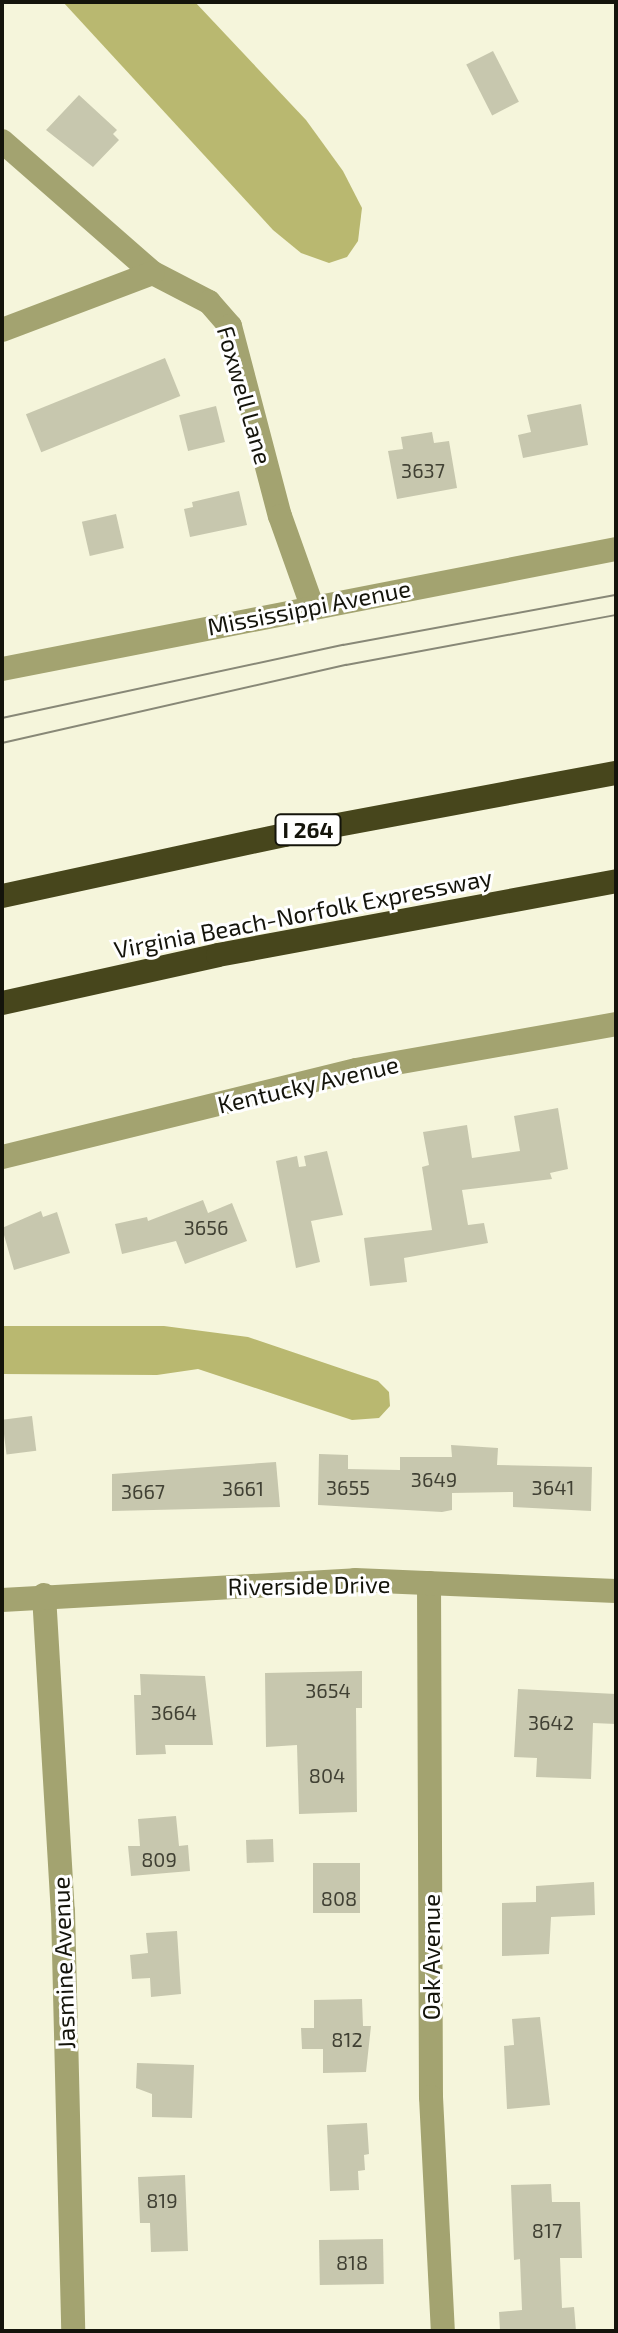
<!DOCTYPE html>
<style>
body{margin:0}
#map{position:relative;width:618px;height:2333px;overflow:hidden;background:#f5f5db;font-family:"Exo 2",sans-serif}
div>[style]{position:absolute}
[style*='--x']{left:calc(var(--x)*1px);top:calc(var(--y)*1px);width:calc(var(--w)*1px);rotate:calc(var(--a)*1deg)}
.water>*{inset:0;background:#b9b870}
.building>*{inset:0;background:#c7c7ae;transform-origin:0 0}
.street>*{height:24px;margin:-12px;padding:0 12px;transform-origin:12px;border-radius:12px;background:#a3a370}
.highway>*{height:24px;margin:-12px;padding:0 12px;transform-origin:12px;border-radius:12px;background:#47461c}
.tram>*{height:2px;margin:-1px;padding:0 1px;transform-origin:1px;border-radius:1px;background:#887}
span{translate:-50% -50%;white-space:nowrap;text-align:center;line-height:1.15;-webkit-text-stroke:6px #fff;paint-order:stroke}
.number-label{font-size:20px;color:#414134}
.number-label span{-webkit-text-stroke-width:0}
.shield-label span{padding:2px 6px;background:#fff;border:2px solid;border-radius:6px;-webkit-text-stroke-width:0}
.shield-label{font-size:22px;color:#14140b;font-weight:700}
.street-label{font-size:24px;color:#14140b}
.frame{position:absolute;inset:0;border:4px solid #14140b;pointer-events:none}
</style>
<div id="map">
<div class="water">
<i style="clip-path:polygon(63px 2px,195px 2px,306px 120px,343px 171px,362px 208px,358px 241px,347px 257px,329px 263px,301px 253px,273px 230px)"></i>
<i style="clip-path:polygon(2px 1326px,164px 1326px,248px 1337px,378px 1381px,389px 1392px,390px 1406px,379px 1418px,352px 1420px,198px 1369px,157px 1375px,2px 1374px)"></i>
</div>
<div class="building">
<i style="left:493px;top:51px;width:57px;height:30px;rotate:63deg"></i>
<i style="clip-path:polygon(79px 95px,117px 130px,113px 134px,119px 140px,93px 167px,46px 130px)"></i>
<i style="left:165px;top:358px;width:41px;height:150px;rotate:68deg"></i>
<i style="clip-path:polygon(581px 404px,588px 445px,523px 458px,518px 435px,531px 432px,527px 415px)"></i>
<i style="left:216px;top:406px;width:37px;height:38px;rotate:76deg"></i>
<i style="clip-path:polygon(432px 432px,434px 443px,449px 441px,457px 488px,397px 499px,388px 451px,403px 449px,401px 437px)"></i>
<i style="clip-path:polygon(239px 491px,247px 525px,190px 537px,184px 509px,193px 507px,192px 502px)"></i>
<i style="left:116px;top:514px;width:35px;height:35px;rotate:77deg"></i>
<i style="clip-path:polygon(558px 1108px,568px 1169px,550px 1173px,552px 1179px,462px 1190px,468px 1225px,484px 1223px,488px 1243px,404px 1258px,407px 1282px,370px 1286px,364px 1238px,432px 1230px,422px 1167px,429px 1165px,423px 1132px,467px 1125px,472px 1158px,520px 1151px,514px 1116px)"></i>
<i style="clip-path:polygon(327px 1151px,343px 1215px,311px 1221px,320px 1262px,296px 1268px,276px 1161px,297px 1156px,299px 1167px,306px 1166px,304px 1156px)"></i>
<i style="clip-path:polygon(203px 1200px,208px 1213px,232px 1203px,247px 1241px,185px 1264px,176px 1241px,122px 1254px,115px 1224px,147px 1217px,148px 1221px)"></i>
<i style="clip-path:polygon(41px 1211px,43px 1217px,57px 1212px,70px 1253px,14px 1270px,2px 1228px)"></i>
<i style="left:32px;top:1416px;width:35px;height:30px;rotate:83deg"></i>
<i style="clip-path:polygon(451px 1445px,498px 1448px,497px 1465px,592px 1467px,591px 1511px,513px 1507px,513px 1492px,452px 1493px,452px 1510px,442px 1512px,318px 1505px,319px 1454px,348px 1455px,348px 1469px,400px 1470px,400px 1457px,452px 1457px)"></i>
<i style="clip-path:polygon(276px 1462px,280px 1507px,112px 1511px,112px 1474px)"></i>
<i style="clip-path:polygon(362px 1671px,362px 1708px,356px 1708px,357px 1812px,299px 1814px,297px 1745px,266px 1747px,265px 1673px)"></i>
<i style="clip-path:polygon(140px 1674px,205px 1676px,213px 1745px,165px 1745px,166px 1754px,136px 1755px,134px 1695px,141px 1695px)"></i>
<i style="clip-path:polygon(518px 1689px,616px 1694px,616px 1724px,593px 1723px,591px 1779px,536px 1777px,537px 1758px,514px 1757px)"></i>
<i style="clip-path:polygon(176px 1816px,179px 1846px,188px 1845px,190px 1871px,131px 1876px,128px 1846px,140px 1846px,138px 1819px)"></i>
<i style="left:273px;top:1839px;width:23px;height:27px;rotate:88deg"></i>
<i style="left:313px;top:1863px;width:47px;height:50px"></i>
<i style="clip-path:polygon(594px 1882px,595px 1915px,551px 1917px,549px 1954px,502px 1956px,502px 1903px,536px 1902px,536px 1886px)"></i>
<i style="clip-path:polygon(177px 1931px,181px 1994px,151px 1997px,150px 1978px,132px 1979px,130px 1955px,148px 1953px,146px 1933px)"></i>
<i style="clip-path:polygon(362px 1999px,363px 2026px,371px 2026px,366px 2072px,323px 2073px,323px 2049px,302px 2049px,301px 2028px,314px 2028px,314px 2000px)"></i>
<i style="clip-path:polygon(540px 2017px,550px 2105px,507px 2109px,504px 2046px,514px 2045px,512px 2019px)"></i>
<i style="clip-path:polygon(137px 2063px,194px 2065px,192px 2118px,152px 2117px,152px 2094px,136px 2088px)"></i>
<i style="clip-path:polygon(367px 2123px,369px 2154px,364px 2155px,365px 2170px,358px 2171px,359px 2190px,330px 2191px,327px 2125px)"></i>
<i style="clip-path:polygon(185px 2175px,188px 2251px,151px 2252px,150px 2223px,140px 2223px,138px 2177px)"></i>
<i style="clip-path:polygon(551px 2184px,552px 2202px,580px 2202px,582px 2258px,560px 2258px,562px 2308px,574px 2307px,576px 2331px,500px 2331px,499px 2312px,522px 2310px,520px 2259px,514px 2260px,511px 2185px)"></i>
<i style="left:383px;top:2239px;width:45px;height:64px;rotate:89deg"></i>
</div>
<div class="street">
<i style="--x:2;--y:141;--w:201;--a:41.2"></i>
<i style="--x:153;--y:273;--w:63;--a:27.4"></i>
<i style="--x:209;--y:302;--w:32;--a:49"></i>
<i style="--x:230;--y:326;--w:196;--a:75.3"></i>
<i style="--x:280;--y:516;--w:96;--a:70.4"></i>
<i style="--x:2;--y:330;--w:161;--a:-20.7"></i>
<i style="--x:2;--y:669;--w:626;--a:-11.06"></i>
<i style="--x:2;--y:1157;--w:365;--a:-13.8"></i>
<i style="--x:356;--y:1070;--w:264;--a:-10"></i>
<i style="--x:429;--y:1583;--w:514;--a:89.78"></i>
<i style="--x:431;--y:2097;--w:234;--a:87.1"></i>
<i style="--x:44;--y:1595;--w:317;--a:86.6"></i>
<i style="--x:63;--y:1911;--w:420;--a:88.6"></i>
<i style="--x:2;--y:1600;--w:354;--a:-3.2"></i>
<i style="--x:355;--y:1580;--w:261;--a:2.4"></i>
</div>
<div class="highway">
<i style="--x:2;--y:896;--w:289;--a:-12.2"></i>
<i style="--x:284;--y:835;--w:338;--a:-10.6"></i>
<i style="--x:2;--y:1003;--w:221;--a:-12.5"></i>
<i style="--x:218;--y:955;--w:405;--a:-10.5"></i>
</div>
<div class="tram">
<i style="--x:2;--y:718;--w:349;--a:-12.1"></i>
<i style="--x:343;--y:645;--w:278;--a:-10.4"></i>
<i style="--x:2;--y:743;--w:353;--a:-12.8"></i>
<i style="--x:346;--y:665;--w:275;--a:-10.5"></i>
</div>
<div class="number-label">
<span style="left:423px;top:470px">3637</span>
<span style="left:206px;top:1227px">3656</span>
<span style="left:434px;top:1479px">3649</span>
<span style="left:348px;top:1487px">3655</span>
<span style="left:553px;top:1487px">3641</span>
<span style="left:243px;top:1488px">3661</span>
<span style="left:143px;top:1491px">3667</span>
<span style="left:328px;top:1690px">3654</span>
<span style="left:174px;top:1712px">3664</span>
<span style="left:551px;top:1722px">3642</span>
<span style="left:327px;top:1775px">804</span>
<span style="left:159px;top:1859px">809</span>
<span style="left:339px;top:1898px">808</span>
<span style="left:347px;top:2039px">812</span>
<span style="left:162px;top:2200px">819</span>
<span style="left:547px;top:2230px">817</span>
<span style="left:352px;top:2262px">818</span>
</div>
<div class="shield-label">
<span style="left:308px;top:830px">I 264</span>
</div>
<div class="street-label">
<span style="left:245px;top:395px;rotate:74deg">Foxwell Lane</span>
<span style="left:309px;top:607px;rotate:-11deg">Mississippi Avenue</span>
<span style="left:303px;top:913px;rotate:-11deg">Virginia Beach-Norfolk Expressway</span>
<span style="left:308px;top:1084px;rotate:-13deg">Kentucky Avenue</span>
<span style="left:309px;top:1585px;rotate:-1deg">Riverside Drive</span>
<span style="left:431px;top:1957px;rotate:-90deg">Oak Avenue</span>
<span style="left:63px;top:1963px;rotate:-92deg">Jasmine Avenue</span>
</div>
<div class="frame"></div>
</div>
